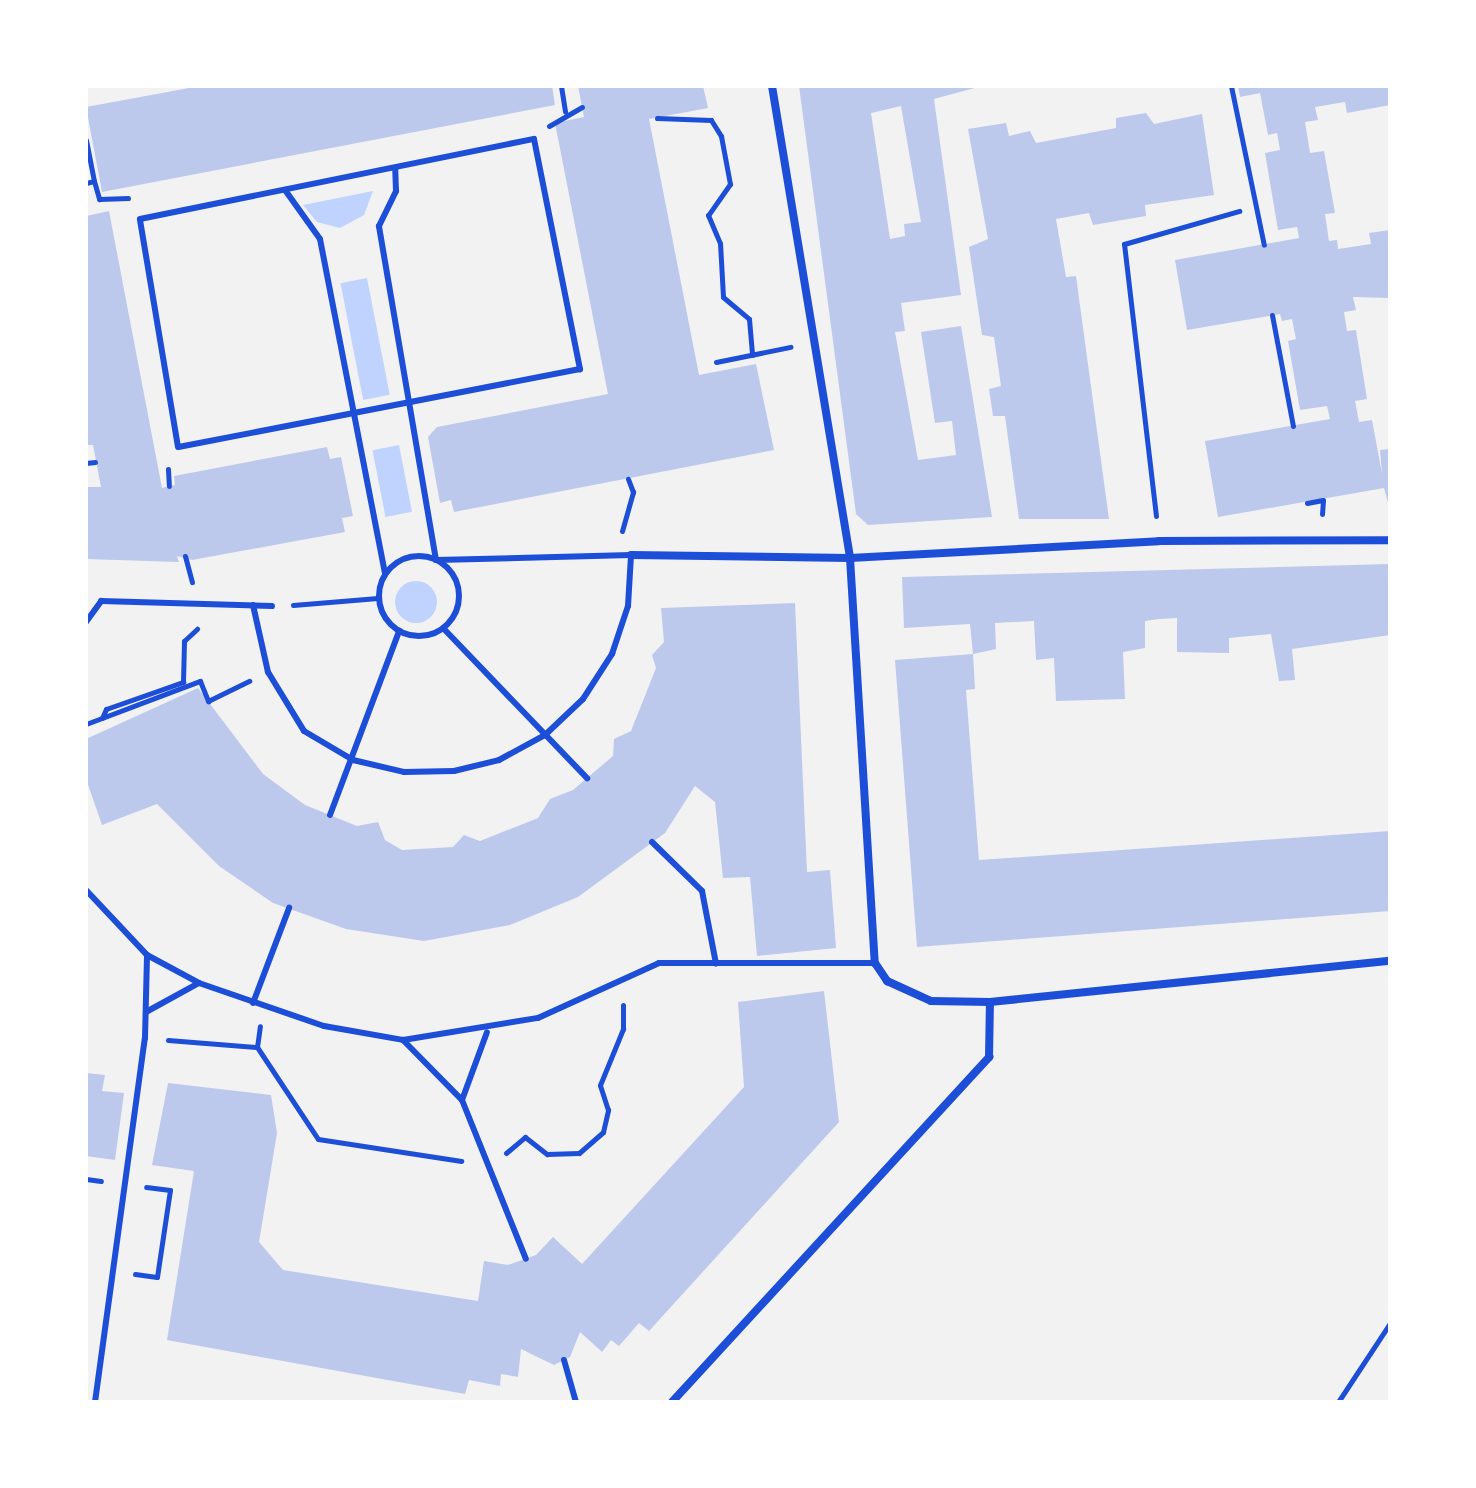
<!DOCTYPE html>
<style>
body{margin:0}
#map{position:relative;width:1476px;height:1488px;overflow:hidden;background:#f2f2f2;font-family:Overpass,sans-serif}
div>[style]{position:absolute}
[style*='--x']{left:calc(var(--x)*1px);top:calc(var(--y)*1px);width:calc(var(--w)*1px);rotate:calc(var(--a)*1deg)}
.water>*{inset:0;background:#bfd3fe;transform-origin:0 0}
.round{border-radius:50%}
.building>*{inset:0;background:#bdc9ec}
.path>*{height:5px;margin:-2.5px;padding:0 2.5px;transform-origin:2.5px;border-radius:2.5px;background:#1d4ed8}
.service>*{height:6px;margin:-3px;padding:0 3px;transform-origin:3px;border-radius:3px;background:#1d4ed8}
.service>.ring{margin:-3px;padding:0;box-sizing:content-box;background:none;border:6px solid #1d4ed8;border-radius:50%}
.minor>*{height:8px;margin:-4px;padding:0 4px;transform-origin:4px;border-radius:4px;background:#1d4ed8}
span{translate:-50% -50%;white-space:nowrap;text-align:center;line-height:1.15;-webkit-text-stroke:7px #fff;paint-order:stroke}
.frame{position:absolute;inset:0;border:88px solid #fff;pointer-events:none}
</style>
<div id="map">
<div class="water">
<i style="clip-path:polygon(373px 191px,364px 215px,340px 228px,317px 222px,303px 205px)"></i>
<i style="left:367px;top:278px;width:119px;height:27px;rotate:79deg"></i>
<i style="left:399px;top:445px;width:68px;height:27px;rotate:79deg"></i>
<i class="round" style="left:395px;top:581px;width:42px;height:42px"></i>
</div>
<div class="building">
<i style="clip-path:polygon(200px 86px,552px 86px,555px 105px,102px 192px,86px 107px)"></i>
<i style="clip-path:polygon(578px 86px,703px 86px,708px 108px,649px 119px,699px 375px,756px 364px,774px 450px,454px 512px,451px 500px,440px 503px,428px 437px,437px 427px,608px 394px,555px 123px,584px 117px)"></i>
<i style="clip-path:polygon(evenodd,799px 86px,982px 86px,934px 99px,961px 295px,901px 303px,905px 331px,895px 332px,918px 460px,956px 455px,952px 421px,935px 423px,921px 332px,961px 326px,992px 517px,868px 525px,856px 514px,799px 86px,901px 106px,921px 222px,904px 224px,905px 236px,890px 239px,871px 113px,901px 106px)"></i>
<i style="clip-path:polygon(1238px 86px,1390px 86px,1390px 105px,1347px 113px,1345px 102px,1315px 107px,1318px 120px,1305px 122px,1310px 153px,1324px 151px,1335px 213px,1325px 214px,1329px 241px,1337px 240px,1338px 249px,1371px 244px,1369px 233px,1390px 230px,1390px 298px,1353px 297px,1356px 310px,1344px 312px,1347px 331px,1356px 330px,1367px 399px,1355px 401px,1359px 422px,1372px 420px,1382px 474px,1380px 450px,1390px 449px,1390px 510px,1384px 488px,1218px 517px,1205px 441px,1330px 419px,1327px 406px,1300px 410px,1288px 341px,1296px 339px,1292px 319px,1282px 321px,1280px 314px,1187px 330px,1175px 260px,1299px 238px,1297px 227px,1278px 230px,1265px 153px,1280px 150px,1277px 133px,1268px 135px,1260px 93px,1240px 97px)"></i>
<i style="clip-path:polygon(1146px 113px,1154px 124px,1202px 114px,1214px 195px,1145px 205px,1146px 216px,1093px 225px,1089px 213px,1056px 219px,1066px 277px,1076px 276px,1109px 519px,1019px 519px,1005px 416px,993px 416px,989px 389px,1001px 386px,994px 337px,982px 335px,969px 247px,988px 239px,968px 129px,1006px 123px,1009px 136px,1030px 131px,1036px 143px,1116px 128px,1116px 118px)"></i>
<i style="clip-path:polygon(109px 211px,162px 488px,175px 485px,174px 476px,327px 447px,330px 459px,341px 457px,353px 516px,342px 518px,345px 532px,192px 560px,177px 556px,179px 562px,86px 559px,86px 487px,101px 487px,93px 445px,86px 445px,86px 216px)"></i>
<i style="clip-path:polygon(1390px 564px,1390px 635px,1292px 649px,1295px 680px,1279px 681px,1271px 634px,1229px 638px,1229px 653px,1177px 652px,1177px 618px,1159px 619px,1145px 621px,1145px 648px,1123px 652px,1125px 699px,1056px 701px,1054px 658px,1036px 660px,1034px 621px,995px 623px,996px 649px,973px 654px,970px 624px,904px 628px,902px 577px)"></i>
<i style="clip-path:polygon(795px 603px,807px 872px,830px 870px,836px 948px,757px 956px,750px 877px,723px 878px,715px 802px,695px 786px,665px 833px,578px 897px,510px 925px,424px 941px,346px 929px,273px 903px,219px 866px,157px 804px,102px 825px,86px 779px,86px 739px,198px 688px,263px 774px,305px 805px,357px 826px,378px 822px,385px 840px,402px 850px,453px 847px,464px 835px,480px 841px,538px 818px,550px 799px,573px 790px,613px 756px,614px 739px,631px 731px,656px 668px,652px 655px,664px 642px,661px 608px)"></i>
<i style="clip-path:polygon(973px 654px,975px 689px,966px 690px,979px 860px,1390px 831px,1390px 911px,917px 947px,895px 660px)"></i>
<i style="clip-path:polygon(824px 991px,839px 1122px,649px 1331px,639px 1323px,619px 1346px,611px 1340px,602px 1352px,580px 1332px,570px 1357px,554px 1365px,521px 1349px,518px 1377px,501px 1374px,500px 1386px,469px 1380px,465px 1394px,167px 1340px,194px 1171px,152px 1165px,168px 1083px,271px 1095px,277px 1133px,259px 1242px,283px 1270px,478px 1301px,484px 1261px,508px 1265px,536px 1255px,553px 1237px,582px 1264px,744px 1087px,738px 1002px)"></i>
<i style="clip-path:polygon(86px 1073px,105px 1075px,102px 1091px,124px 1093px,115px 1160px,86px 1156px)"></i>
</div>
<div class="path">
<i style="--x:561;--y:86;--w:26;--a:81"></i>
<i style="--x:1231;--y:86;--w:162;--a:78.3"></i>
<i style="--x:657;--y:118;--w:54;--a:2.1"></i>
<i style="--x:711;--y:120;--w:19;--a:58"></i>
<i style="--x:721;--y:136;--w:49;--a:79.4"></i>
<i style="--x:730;--y:184;--w:38;--a:125"></i>
<i style="--x:708;--y:215;--w:30;--a:67"></i>
<i style="--x:720;--y:243;--w:54;--a:86.8"></i>
<i style="--x:723;--y:297;--w:34;--a:40"></i>
<i style="--x:749;--y:319;--w:36;--a:85"></i>
<i style="--x:549;--y:126;--w:38;--a:-30"></i>
<i style="--x:86;--y:140;--w:42;--a:79"></i>
<i style="--x:86;--y:183;--w:8;--a:-14"></i>
<i style="--x:94;--y:181;--w:19;--a:74"></i>
<i style="--x:99;--y:199;--w:29;--a:-2"></i>
<i style="--x:1272;--y:315;--w:113;--a:79.3"></i>
<i style="--x:716;--y:362;--w:76;--a:-11.5"></i>
<i style="--x:86;--y:463;--w:9;--a:-6"></i>
<i style="--x:168;--y:469;--w:17;--a:87"></i>
<i style="--x:1307;--y:503;--w:16;--a:-11"></i>
<i style="--x:1323;--y:500;--w:14;--a:94"></i>
<i style="--x:1156;--y:516;--w:274;--a:-96.7"></i>
<i style="--x:1124;--y:244;--w:120;--a:-16"></i>
<i style="--x:622;--y:531;--w:41;--a:-74.2"></i>
<i style="--x:633;--y:492;--w:14;--a:-111"></i>
<i style="--x:185;--y:556;--w:27;--a:75"></i>
<i style="--x:293;--y:605;--w:85;--a:-4.7"></i>
<i style="--x:102;--y:718;--w:10;--a:-66"></i>
<i style="--x:106;--y:709;--w:82;--a:-19.3"></i>
<i style="--x:183;--y:682;--w:41;--a:-88.6"></i>
<i style="--x:184;--y:641;--w:18;--a:-43"></i>
<i style="--x:86;--y:724;--w:122;--a:-20.7"></i>
<i style="--x:200;--y:681;--w:22;--a:68"></i>
<i style="--x:208;--y:701;--w:46;--a:-26"></i>
<i style="--x:168;--y:1040;--w:89;--a:4.5"></i>
<i style="--x:257;--y:1047;--w:21;--a:-82"></i>
<i style="--x:257;--y:1047;--w:110;--a:56.5"></i>
<i style="--x:318;--y:1139;--w:145;--a:8.7"></i>
<i style="--x:506;--y:1153;--w:25;--a:-40"></i>
<i style="--x:525;--y:1137;--w:28;--a:38"></i>
<i style="--x:547;--y:1154;--w:32;--a:-2"></i>
<i style="--x:579;--y:1153;--w:32;--a:-41"></i>
<i style="--x:603;--y:1132;--w:23;--a:-77"></i>
<i style="--x:608;--y:1110;--w:26;--a:-108"></i>
<i style="--x:600;--y:1085;--w:61;--a:-67.7"></i>
<i style="--x:623;--y:1029;--w:24;--a:-90"></i>
<i style="--x:86;--y:1179;--w:15;--a:8"></i>
<i style="--x:135;--y:1274;--w:22;--a:8"></i>
<i style="--x:157;--y:1277;--w:88;--a:-81.5"></i>
<i style="--x:170;--y:1190;--w:24;--a:-173"></i>
<i style="--x:1338;--y:1402;--w:95;--a:-56.6"></i>
</div>
<div class="service">
<i style="--x:534;--y:139;--w:235;--a:78.7"></i>
<i style="--x:580;--y:369;--w:409;--a:169"></i>
<i style="--x:178;--y:447;--w:231;--a:-99.5"></i>
<i style="--x:140;--y:219;--w:402;--a:-11.5"></i>
<i style="--x:285;--y:190;--w:60;--a:54.5"></i>
<i style="--x:320;--y:239;--w:340;--a:79"></i>
<i class="ring" style="left:379px;top:556px;width:74px;height:74px"></i>
<i style="--x:253;--y:605;--w:69;--a:77.4"></i>
<i style="--x:268;--y:672;--w:69;--a:58.6"></i>
<i style="--x:304;--y:731;--w:57;--a:30.6"></i>
<i style="--x:353;--y:760;--w:52;--a:13.2"></i>
<i style="--x:404;--y:772;--w:50;--a:-1.1"></i>
<i style="--x:454;--y:771;--w:46;--a:-13.7"></i>
<i style="--x:499;--y:760;--w:52;--a:-28.5"></i>
<i style="--x:545;--y:735;--w:52;--a:-43.5"></i>
<i style="--x:583;--y:699;--w:54;--a:-57.2"></i>
<i style="--x:612;--y:654;--w:51;--a:-71.6"></i>
<i style="--x:628;--y:606;--w:51;--a:-86.6"></i>
<i style="--x:631;--y:555;--w:195;--a:178.5"></i>
<i style="--x:436;--y:560;--w:339;--a:-99.7"></i>
<i style="--x:379;--y:226;--w:39;--a:-64"></i>
<i style="--x:396;--y:191;--w:23;--a:-92"></i>
<i style="--x:86;--y:622;--w:26;--a:-54"></i>
<i style="--x:101;--y:601;--w:171;--a:1.7"></i>
<i style="--x:444;--y:629;--w:207;--a:46.2"></i>
<i style="--x:330;--y:815;--w:197;--a:-69.4"></i>
<i style="--x:652;--y:842;--w:70;--a:44.4"></i>
<i style="--x:702;--y:891;--w:74;--a:79.1"></i>
<i style="--x:86;--y:890;--w:89;--a:46.8"></i>
<i style="--x:147;--y:955;--w:59;--a:28.3"></i>
<i style="--x:199;--y:983;--w:132;--a:19"></i>
<i style="--x:324;--y:1026;--w:80;--a:10"></i>
<i style="--x:403;--y:1040;--w:137;--a:-9.3"></i>
<i style="--x:538;--y:1018;--w:133;--a:-24.4"></i>
<i style="--x:659;--y:963;--w:216;--a:0"></i>
<i style="--x:253;--y:1003;--w:102;--a:-69.2"></i>
<i style="--x:146;--y:1012;--w:60;--a:-28.7"></i>
<i style="--x:403;--y:1040;--w:84;--a:45.5"></i>
<i style="--x:462;--y:1100;--w:171;--a:68.1"></i>
<i style="--x:462;--y:1100;--w:72;--a:-69.8"></i>
<i style="--x:564;--y:1360;--w:44;--a:74.1"></i>
<i style="--x:95;--y:1402;--w:367;--a:-82.2"></i>
<i style="--x:145;--y:1038;--w:83;--a:-88.6"></i>
</div>
<div class="minor">
<i style="--x:772;--y:86;--w:478;--a:80.6"></i>
<i style="--x:850;--y:558;--w:406;--a:86.5"></i>
<i style="--x:875;--y:963;--w:22;--a:56"></i>
<i style="--x:887;--y:981;--w:48;--a:24.4"></i>
<i style="--x:931;--y:1001;--w:59;--a:1"></i>
<i style="--x:990;--y:1002;--w:402;--a:-5.9"></i>
<i style="--x:631;--y:555;--w:219;--a:0.8"></i>
<i style="--x:850;--y:558;--w:309;--a:-3.1"></i>
<i style="--x:1159;--y:541;--w:231;--a:-0.2"></i>
<i style="--x:672;--y:1402;--w:469;--a:-47.4"></i>
<i style="--x:989;--y:1057;--w:55;--a:-89"></i>
</div>
<div class="frame"></div>
</div>
